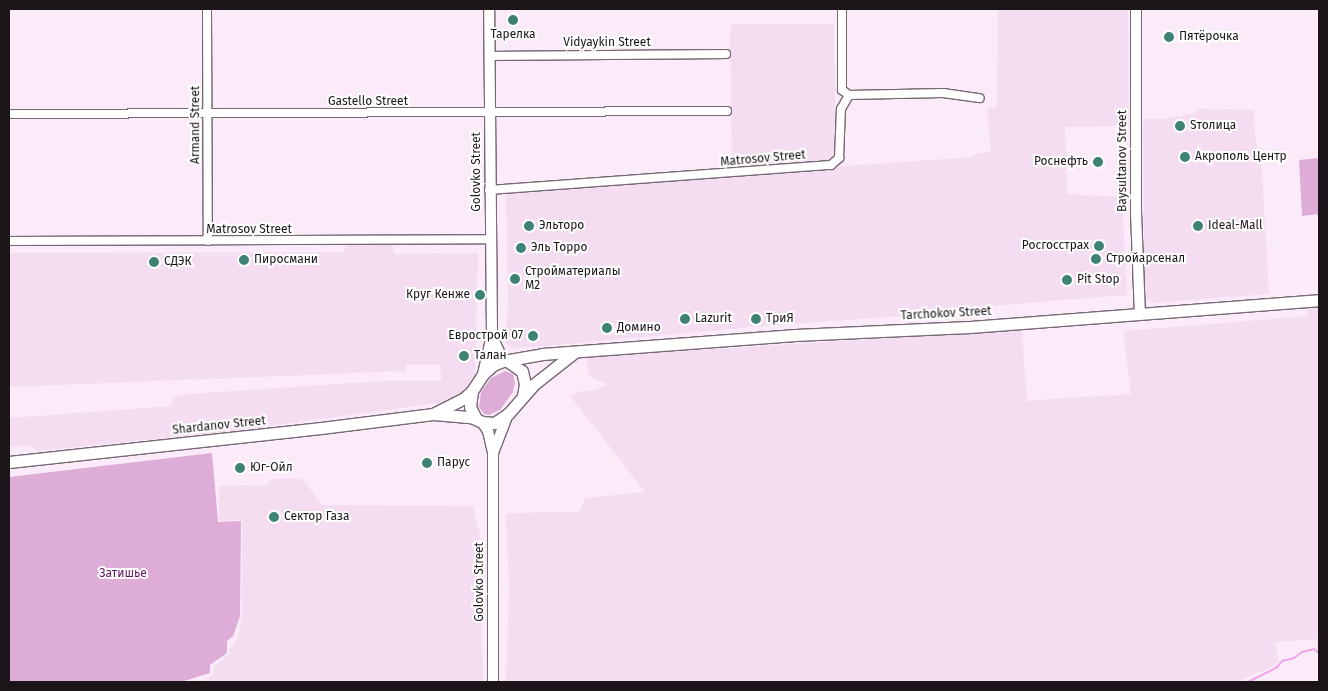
<!DOCTYPE html>
<meta charset="utf-8">
<style>
body{margin:0}
#map{position:relative;width:1328px;height:691px;overflow:hidden;background:#fbebf9;font-family:"Fira Sans",sans-serif}
div>[style]{position:absolute}
[style*='--x']{left:calc(var(--x)*1px);top:calc(var(--y)*1px);width:calc(var(--w)*1px);rotate:calc(var(--a)*1deg)}
.built>*{inset:0;background:#f4ddf0}
.green>*{inset:0;background:#ddadd7}
.stream>*{height:2px;margin:-1px;padding:0 1px;transform-origin:1px;border-radius:1px;background:#efa4e7}
.roads{filter:drop-shadow(1px 0 #766874) drop-shadow(-1px 0 #766874) drop-shadow(0 1px #766874) drop-shadow(0 -1px #766874)}
.minor>*{height:8px;margin:-4px;padding:0 4px;transform-origin:4px;border-radius:4px;background:#fff}
.tertiary>*{height:10px;margin:-5px;padding:0 5px;transform-origin:5px;border-radius:5px;background:#fff}
.secondary>*{height:11px;margin:-5.5px;padding:0 5.5px;transform-origin:5.5px;border-radius:5.5px;background:#fff}
.dots>*{width:14px;height:14px;translate:-50% -50%;box-sizing:border-box;border:2px solid #fff;border-radius:50%}
span{translate:-50% -50%;white-space:nowrap;text-align:center;line-height:1.15;-webkit-text-stroke:4px #fff;paint-order:stroke}
.poi-label{font-size:12px;color:#1b151a}
.left{translate:0 -50%;text-align:left}
.right{translate:-100% -50%;text-align:right}
.street-label{font-size:12px;color:#1b151a}
.park-label{font-size:12px;color:#6a1265}
.frame{position:absolute;inset:0;border:10px solid #1b151a;pointer-events:none}
</style>
<div id="map">
<div class="built">
<i style="clip-path:polygon(998px 9px,1128px 9px,1129px 126px,1065px 127px,1067px 194px,1122px 197px,1127px 295px,992px 306px,992px 310px,774px 325px,512px 349px,504px 341px,508px 304px,506px 190px,973px 157px,974px 154px,991px 152px,987px 108px,997px 108px)"></i>
<i style="clip-path:polygon(732px 24px,834px 24px,836px 158px,826px 162px,732px 169px,730px 36px)"></i>
<i style="clip-path:polygon(1200px 109px,1254px 110px,1255px 135px,1262px 170px,1269px 294px,1153px 303px,1146px 297px,1144px 291px,1143px 119px,1162px 119px,1192px 114px)"></i>
<i style="clip-path:polygon(346px 245px,393px 245px,394px 254px,478px 253px,475px 381px,466px 392px,453px 401px,231px 431px,37px 451px,29px 445px,9px 447px,9px 418px,172px 406px,172px 397px,189px 394px,382px 381px,442px 381px,440px 365px,406px 365px,406px 371px,9px 387px,9px 253px,344px 252px)"></i>
<i style="clip-path:polygon(1307px 308px,1319px 308px,1319px 648px,1317px 649px,1317px 639px,1275px 642px,1278px 660px,1276px 665px,1236px 682px,506px 682px,509px 588px,506px 513px,579px 512px,585px 498px,645px 492px,570px 396px,582px 391px,596px 390px,607px 384px,589px 376px,586px 357px,1022px 330px,1027px 402px,1035px 400px,1131px 394px,1123px 331px,1308px 316px)"></i>
<i style="clip-path:polygon(301px 478px,323px 505px,473px 506px,480px 535px,483px 682px,204px 682px,213px 674px,214px 666px,230px 653px,230px 648px,238px 638px,242px 616px,242px 520px,219px 521px,219px 486px,268px 485px,270px 479px)"></i>
</div>
<div class="green">
<i style="clip-path:polygon(1319px 158px,1319px 214px,1302px 216px,1299px 160px)"></i>
<i style="clip-path:polygon(505px 371px,513px 374px,515px 383px,513px 392px,500px 410px,489px 415px,484px 414px,479px 407px,481px 392px,491px 378px)"></i>
<i style="clip-path:polygon(212px 453px,218px 522px,241px 521px,240px 616px,233px 636px,227px 641px,227px 653px,210px 665px,210px 673px,181px 682px,9px 682px,9px 477px)"></i>
</div>
<div class="stream">
<i style="--x:1248;--y:682;--w:33;--a:-27"></i>
<i style="--x:1277;--y:667;--w:8;--a:-50"></i>
<i style="--x:1282;--y:661;--w:12;--a:-14"></i>
<i style="--x:1294;--y:658;--w:10;--a:-37"></i>
<i style="--x:1302;--y:652;--w:12;--a:-14"></i>
<i style="--x:1314;--y:649;--w:6;--a:39"></i>
</div>
<div class="roads">
<div class="minor">
<i style="--x:207;--y:9;--w:232;--a:89.8"></i>
<i style="--x:842;--y:9;--w:81;--a:90"></i>
<i style="--x:842;--y:90;--w:9;--a:36"></i>
<i style="--x:489;--y:56;--w:237;--a:-0.5"></i>
<i style="--x:9;--y:114;--w:718;--a:-0.24"></i>
<i style="--x:489;--y:190;--w:343;--a:-4.2"></i>
<i style="--x:831;--y:165;--w:11;--a:-41"></i>
<i style="--x:839;--y:158;--w:49;--a:-87.7"></i>
<i style="--x:841;--y:109;--w:16;--a:-60"></i>
<i style="--x:849;--y:95;--w:94;--a:-1.2"></i>
<i style="--x:943;--y:93;--w:37;--a:8"></i>
<i style="--x:9;--y:241;--w:481;--a:-0.2"></i>
</div>
<div class="tertiary">
<i style="--x:1136;--y:9;--w:203;--a:90"></i>
<i style="--x:1136;--y:212;--w:102;--a:87.8"></i>
<i style="--x:492;--y:336;--w:27;--a:66"></i>
<i style="--x:483;--y:374;--w:40;--a:-77"></i>
<i style="--x:492;--y:335;--w:326;--a:-90.5"></i>
<i style="--x:482;--y:422;--w:11;--a:56"></i>
<i style="--x:488;--y:431;--w:23;--a:77"></i>
<i style="--x:493;--y:453;--w:229;--a:90"></i>
<i style="--x:493;--y:453;--w:42;--a:-69"></i>
</div>
<div class="secondary">
<i style="--x:506;--y:360;--w:19;--a:35"></i>
<i style="--x:522;--y:371;--w:13;--a:77"></i>
<i style="--x:525;--y:384;--w:11;--a:100"></i>
<i style="--x:472;--y:391;--w:16;--a:97"></i>
<i style="--x:470;--y:407;--w:13;--a:63"></i>
<i style="--x:433;--y:414;--w:34;--a:-27"></i>
<i style="--x:463;--y:399;--w:12;--a:-42"></i>
<i style="--x:472;--y:391;--w:20;--a:-57"></i>
<i style="--x:483;--y:374;--w:13;--a:-42"></i>
<i style="--x:493;--y:365;--w:11;--a:-22"></i>
<i style="--x:503;--y:361;--w:40;--a:-10"></i>
<i style="--x:542;--y:354;--w:254;--a:-4.3"></i>
<i style="--x:795;--y:335;--w:174;--a:-2.6"></i>
<i style="--x:969;--y:327;--w:351;--a:-4.4"></i>
<i style="--x:9;--y:462;--w:314;--a:-6.2"></i>
<i style="--x:321;--y:428;--w:113;--a:-7.1"></i>
<i style="--x:433;--y:414;--w:38;--a:5"></i>
<i style="--x:471;--y:417;--w:12;--a:24"></i>
<i style="--x:482;--y:422;--w:12;--a:5"></i>
<i style="--x:494;--y:423;--w:17;--a:-33"></i>
<i style="--x:508;--y:414;--w:38;--a:-49"></i>
<i style="--x:533;--y:385;--w:53;--a:-38.2"></i>
</div>
</div>
<div class="dots">
<i style="left:513px;top:20px;background:#3e8276"></i>
<i style="left:1169px;top:37px;background:#3e8276"></i>
<i style="left:1180px;top:126px;background:#3e8276"></i>
<i style="left:1185px;top:157px;background:#3e8276"></i>
<i style="left:1098px;top:162px;background:#3e8276"></i>
<i style="left:529px;top:226px;background:#3e8276"></i>
<i style="left:1198px;top:226px;background:#3e8276"></i>
<i style="left:1099px;top:246px;background:#3e8276"></i>
<i style="left:521px;top:248px;background:#3e8276"></i>
<i style="left:1096px;top:259px;background:#3e8276"></i>
<i style="left:244px;top:260px;background:#3e8276"></i>
<i style="left:154px;top:262px;background:#3e8276"></i>
<i style="left:515px;top:279px;background:#3e8276"></i>
<i style="left:1067px;top:280px;background:#3e8276"></i>
<i style="left:480px;top:295px;background:#3e8276"></i>
<i style="left:685px;top:319px;background:#3e8276"></i>
<i style="left:756px;top:319px;background:#3e8276"></i>
<i style="left:607px;top:328px;background:#3e8276"></i>
<i style="left:533px;top:336px;background:#3e8276"></i>
<i style="left:464px;top:356px;background:#3e8276"></i>
<i style="left:427px;top:463px;background:#3e8276"></i>
<i style="left:240px;top:468px;background:#3e8276"></i>
<i style="left:274px;top:517px;background:#3e8276"></i>
</div>
<div class="poi-label">
<span style="left:513px;top:35px">Тарелка</span>
<span class="left" style="left:1179px;top:37px">Пятёрочка</span>
<span class="left" style="left:1190px;top:126px">Sтолица</span>
<span class="left" style="left:1195px;top:157px">Акрополь Центр</span>
<span class="right" style="left:1088px;top:162px">Роснефть</span>
<span class="left" style="left:539px;top:226px">Эльторо</span>
<span class="left" style="left:1208px;top:226px">Ideal-Mall</span>
<span class="right" style="left:1089px;top:246px">Росгосстрах</span>
<span class="left" style="left:531px;top:248px">Эль Торро</span>
<span class="left" style="left:1106px;top:259px">Стройарсенал</span>
<span class="left" style="left:254px;top:260px">Пиросмани</span>
<span class="left" style="left:164px;top:262px">СДЭК</span>
<span class="left" style="left:525px;top:279px">Стройматериалы<br>М2</span>
<span class="left" style="left:1077px;top:280px">Pit Stop</span>
<span class="right" style="left:470px;top:295px">Круг Кенже</span>
<span class="left" style="left:695px;top:319px">Lazurit</span>
<span class="left" style="left:766px;top:319px">ТриЯ</span>
<span class="left" style="left:617px;top:328px">Домино</span>
<span class="right" style="left:523px;top:336px">Еврострой 07</span>
<span class="left" style="left:474px;top:356px">Талан</span>
<span class="left" style="left:437px;top:463px">Парус</span>
<span class="left" style="left:250px;top:468px">Юг-Ойл</span>
<span class="left" style="left:284px;top:517px">Сектор Газа</span>
</div>
<div class="street-label">
<span style="left:607px;top:43px">Vidyaykin Street</span>
<span style="left:368px;top:102px">Gastello Street</span>
<span style="left:196px;top:125px;rotate:-90deg">Armand Street</span>
<span style="left:763px;top:159px;rotate:-5deg">Matrosov Street</span>
<span style="left:1123px;top:161px;rotate:-90deg">Baysultanov Street</span>
<span style="left:477px;top:172px;rotate:-90deg">Golovko Street</span>
<span style="left:249px;top:230px">Matrosov Street</span>
<span style="left:946px;top:314px;rotate:-3deg">Tarchokov Street</span>
<span style="left:219px;top:426px;rotate:-6deg">Shardanov Street</span>
<span style="left:480px;top:582px;rotate:-90deg">Golovko Street</span>
</div>
<div class="park-label">
<span style="left:123px;top:574px">Затишье</span>
</div>
<div class="frame"></div>
</div>
